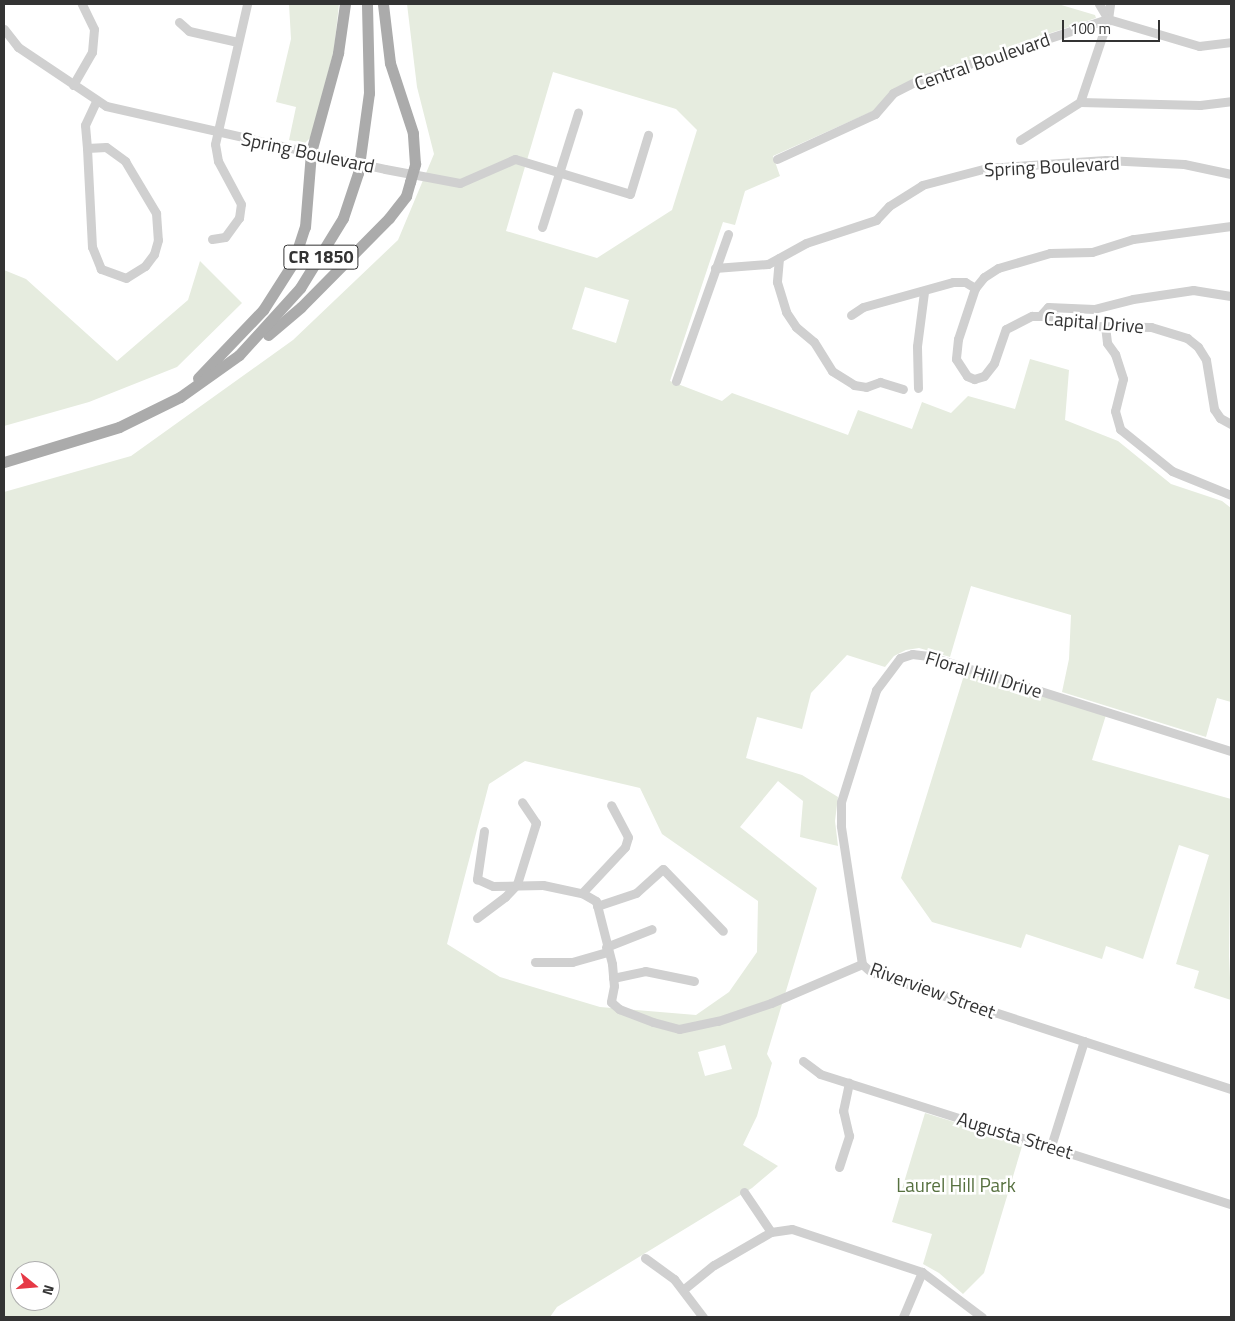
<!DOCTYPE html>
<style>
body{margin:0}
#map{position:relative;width:1235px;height:1321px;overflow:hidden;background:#fff;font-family:"Titillium Web",sans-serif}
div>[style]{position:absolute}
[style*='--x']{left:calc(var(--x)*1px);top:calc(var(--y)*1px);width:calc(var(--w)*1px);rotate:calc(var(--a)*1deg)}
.green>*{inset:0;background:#e6ecdf}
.minor>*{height:9px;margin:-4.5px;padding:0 4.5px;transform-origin:4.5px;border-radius:4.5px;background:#d0d0d0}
.major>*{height:11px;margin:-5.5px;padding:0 5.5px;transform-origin:5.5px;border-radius:5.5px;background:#ababab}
.minor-bridge>*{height:9px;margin:-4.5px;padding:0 4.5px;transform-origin:4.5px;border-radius:4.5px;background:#d0d0d0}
span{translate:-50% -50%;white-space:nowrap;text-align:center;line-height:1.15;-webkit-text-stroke:5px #fff;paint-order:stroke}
.shield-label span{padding:1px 4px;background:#fff;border:1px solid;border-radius:4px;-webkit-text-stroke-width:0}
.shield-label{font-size:18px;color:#333;font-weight:700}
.street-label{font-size:19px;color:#333}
.park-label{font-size:19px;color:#56703f}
.frame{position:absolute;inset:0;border:5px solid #333;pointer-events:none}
.north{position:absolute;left:10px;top:1261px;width:50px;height:50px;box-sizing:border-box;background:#fff;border:1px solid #adadad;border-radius:50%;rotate:107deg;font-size:14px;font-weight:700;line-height:20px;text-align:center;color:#333}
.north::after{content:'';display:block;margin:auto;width:18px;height:22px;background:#e63946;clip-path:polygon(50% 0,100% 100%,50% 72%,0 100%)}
.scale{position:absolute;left:1062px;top:20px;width:98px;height:22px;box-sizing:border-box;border:2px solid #333;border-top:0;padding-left:6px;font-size:15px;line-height:18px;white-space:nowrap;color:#333;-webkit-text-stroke:4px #fff;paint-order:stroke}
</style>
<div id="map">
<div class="green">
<i style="clip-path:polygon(289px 4px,339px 4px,334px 50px,311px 137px,305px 143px,289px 140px,296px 107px,276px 102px,291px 39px)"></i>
<i style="clip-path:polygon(evenodd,407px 4px,1058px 4px,1095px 15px,1096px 18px,912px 79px,873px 111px,773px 156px,780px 176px,745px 191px,735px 225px,723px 222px,670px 381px,722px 401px,732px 393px,848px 435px,858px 410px,912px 429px,922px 402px,951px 413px,968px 396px,1015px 409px,1030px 359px,1069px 370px,1065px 420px,1118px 441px,1171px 484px,1222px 501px,1231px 508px,1231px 702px,1217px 698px,1206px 737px,1062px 692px,1069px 659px,1071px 615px,971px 586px,950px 657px,919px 648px,906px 650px,894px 656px,885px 667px,847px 655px,811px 693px,802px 729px,757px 717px,746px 758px,802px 775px,838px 797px,835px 821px,838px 846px,800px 837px,803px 801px,778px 781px,740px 827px,817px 888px,767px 1054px,772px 1063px,757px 1116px,743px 1145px,778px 1166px,752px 1188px,557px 1307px,550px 1317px,4px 1317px,4px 492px,131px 456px,293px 340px,398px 240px,434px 154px,417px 87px,407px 4px,553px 72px,676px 109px,697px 130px,672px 210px,597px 258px,506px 231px,553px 72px,407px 4px,585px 287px,629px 300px,616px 343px,572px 329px,585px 287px,407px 4px,525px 761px,640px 788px,662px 834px,758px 901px,757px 952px,729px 992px,696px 1015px,600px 1007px,500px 977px,447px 944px,489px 784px,525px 761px,407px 4px,725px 1045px,732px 1069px,705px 1076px,698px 1052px,725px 1045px,407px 4px,20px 1271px,50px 1271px,50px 1301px,20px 1301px,20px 1271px)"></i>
<i style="clip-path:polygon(200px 261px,242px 303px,177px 367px,89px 402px,4px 426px,4px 270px,26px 279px,117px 361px,188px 300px)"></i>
<i style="clip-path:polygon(965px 672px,1106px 715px,1092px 760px,1231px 799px,1229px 956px,1231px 1000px,1194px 988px,1199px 971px,1176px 964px,1209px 855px,1179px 845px,1143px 959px,1106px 946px,1102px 959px,1026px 934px,1021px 948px,932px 922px,901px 878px)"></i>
<i style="clip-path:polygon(925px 1113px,1023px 1143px,984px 1273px,963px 1294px,939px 1273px,923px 1264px,932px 1234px,892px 1222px)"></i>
</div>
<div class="minor">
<i style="--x:1099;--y:4;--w:17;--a:59"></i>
<i style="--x:179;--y:22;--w:13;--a:42"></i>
<i style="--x:189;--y:31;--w:50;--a:12.7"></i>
<i style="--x:4;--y:29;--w:23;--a:52"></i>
<i style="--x:18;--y:47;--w:106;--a:33.8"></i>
<i style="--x:106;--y:106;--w:230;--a:12.8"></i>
<i style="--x:73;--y:85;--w:38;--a:-60"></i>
<i style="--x:92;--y:52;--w:23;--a:-85"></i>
<i style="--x:94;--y:29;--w:28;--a:-116"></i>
<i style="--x:1080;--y:102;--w:88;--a:-71.4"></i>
<i style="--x:1108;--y:19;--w:15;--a:-82"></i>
<i style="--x:1020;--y:140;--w:71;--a:-32.3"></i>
<i style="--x:1080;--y:102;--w:120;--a:1.4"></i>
<i style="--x:1200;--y:105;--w:31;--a:-7"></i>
<i style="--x:106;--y:147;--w:24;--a:36"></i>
<i style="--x:125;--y:161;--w:61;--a:59.2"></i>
<i style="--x:156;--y:213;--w:27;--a:86"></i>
<i style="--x:158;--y:240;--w:15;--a:106"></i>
<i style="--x:154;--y:254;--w:15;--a:127"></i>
<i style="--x:145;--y:266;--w:22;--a:148"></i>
<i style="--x:126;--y:278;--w:27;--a:-160"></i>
<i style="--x:101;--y:269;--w:24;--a:-112"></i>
<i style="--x:92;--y:247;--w:99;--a:-92.9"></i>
<i style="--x:87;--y:148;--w:19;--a:-3"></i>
<i style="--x:87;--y:148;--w:23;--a:-95"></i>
<i style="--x:85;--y:125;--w:26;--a:-65"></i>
<i style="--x:777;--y:159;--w:108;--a:-24.7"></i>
<i style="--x:875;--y:114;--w:28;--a:-49"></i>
<i style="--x:893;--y:93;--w:27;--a:-27"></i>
<i style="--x:917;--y:81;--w:201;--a:-18"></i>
<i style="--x:1108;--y:19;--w:95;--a:16.5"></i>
<i style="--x:1199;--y:46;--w:32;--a:-7"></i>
<i style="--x:385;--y:169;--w:76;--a:10.6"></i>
<i style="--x:460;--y:183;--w:60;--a:-23.6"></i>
<i style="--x:515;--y:159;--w:120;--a:16.9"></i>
<i style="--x:630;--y:194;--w:62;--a:-73"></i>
<i style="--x:1231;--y:226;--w:99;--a:172.4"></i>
<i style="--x:1133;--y:239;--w:43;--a:162.4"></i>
<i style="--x:1092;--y:252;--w:42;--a:178.6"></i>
<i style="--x:1050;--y:253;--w:54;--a:163.9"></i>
<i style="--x:998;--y:268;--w:17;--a:147"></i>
<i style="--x:984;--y:277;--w:14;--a:129"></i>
<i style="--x:975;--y:288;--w:54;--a:108.4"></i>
<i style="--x:958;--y:339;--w:20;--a:96"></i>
<i style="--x:956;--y:359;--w:20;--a:57"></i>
<i style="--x:967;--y:376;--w:8;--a:23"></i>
<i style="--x:974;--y:379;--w:10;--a:-17"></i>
<i style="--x:984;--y:376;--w:16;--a:-52"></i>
<i style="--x:994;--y:363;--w:36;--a:-71"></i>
<i style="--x:1006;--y:329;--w:29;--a:-27"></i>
<i style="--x:1032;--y:316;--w:18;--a:0"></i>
<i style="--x:1050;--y:316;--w:43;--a:13.4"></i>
<i style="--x:1092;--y:326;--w:59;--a:1"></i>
<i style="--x:1151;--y:327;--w:38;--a:17"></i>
<i style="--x:1187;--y:338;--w:14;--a:39"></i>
<i style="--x:1198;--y:347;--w:15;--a:58"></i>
<i style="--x:1206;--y:360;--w:50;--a:80.7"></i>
<i style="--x:1214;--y:409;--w:11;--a:56"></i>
<i style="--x:1220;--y:418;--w:13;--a:29"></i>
<i style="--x:542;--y:227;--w:120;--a:-72.5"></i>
<i style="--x:212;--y:239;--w:13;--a:-9"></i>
<i style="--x:225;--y:237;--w:24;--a:-54"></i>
<i style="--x:239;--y:218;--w:14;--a:-82"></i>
<i style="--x:241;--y:204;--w:49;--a:-118.1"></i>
<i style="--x:218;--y:161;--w:17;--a:-100"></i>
<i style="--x:215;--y:144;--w:144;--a:-77.1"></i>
<i style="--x:779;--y:258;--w:24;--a:95"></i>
<i style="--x:777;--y:282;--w:31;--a:73"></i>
<i style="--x:786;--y:312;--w:18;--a:56"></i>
<i style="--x:796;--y:327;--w:23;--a:40"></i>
<i style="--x:814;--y:342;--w:34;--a:58"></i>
<i style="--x:832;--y:371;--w:26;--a:32"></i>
<i style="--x:854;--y:385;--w:12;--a:9"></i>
<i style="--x:866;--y:387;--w:15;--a:-20"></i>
<i style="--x:880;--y:382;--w:24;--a:17"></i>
<i style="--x:715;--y:268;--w:53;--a:-4.3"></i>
<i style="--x:768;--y:264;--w:43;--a:-28.9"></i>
<i style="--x:806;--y:243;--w:74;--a:-18.2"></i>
<i style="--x:876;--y:220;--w:19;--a:-47"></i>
<i style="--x:889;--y:206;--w:39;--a:-32"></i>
<i style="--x:922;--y:185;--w:67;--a:-14.7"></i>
<i style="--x:987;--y:168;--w:119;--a:-3.8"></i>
<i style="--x:1106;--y:160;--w:78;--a:2.9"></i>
<i style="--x:1184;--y:164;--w:48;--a:12"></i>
<i style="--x:851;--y:315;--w:14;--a:-34"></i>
<i style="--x:863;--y:307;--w:93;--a:-15.5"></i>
<i style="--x:953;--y:282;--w:12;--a:0"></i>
<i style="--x:965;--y:282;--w:12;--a:31"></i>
<i style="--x:1040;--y:316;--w:12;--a:-48"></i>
<i style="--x:1048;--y:307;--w:46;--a:2.5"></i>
<i style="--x:1094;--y:309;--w:40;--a:-14.4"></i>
<i style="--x:1133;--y:299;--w:61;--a:-8.5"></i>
<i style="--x:1193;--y:290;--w:38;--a:9"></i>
<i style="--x:1105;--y:326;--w:17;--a:83"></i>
<i style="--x:1107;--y:343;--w:14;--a:54"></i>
<i style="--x:1115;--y:354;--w:26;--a:72"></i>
<i style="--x:1123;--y:379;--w:33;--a:104"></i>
<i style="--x:1115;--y:411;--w:19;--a:74"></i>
<i style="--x:1120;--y:429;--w:67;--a:38.9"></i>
<i style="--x:1172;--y:471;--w:64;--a:22.1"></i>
<i style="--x:676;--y:381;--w:156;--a:-70.5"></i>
<i style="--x:918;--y:388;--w:42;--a:-91.4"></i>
<i style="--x:917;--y:346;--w:54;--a:-82.6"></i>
<i style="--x:484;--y:831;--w:49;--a:98.3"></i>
<i style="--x:477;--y:879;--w:17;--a:24"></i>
<i style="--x:493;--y:886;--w:50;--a:-1.1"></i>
<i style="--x:543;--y:885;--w:40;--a:12"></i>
<i style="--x:582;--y:893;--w:16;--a:30"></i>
<i style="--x:596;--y:901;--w:65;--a:75.7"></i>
<i style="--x:612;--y:964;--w:22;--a:85"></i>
<i style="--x:614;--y:986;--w:16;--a:101"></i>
<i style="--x:611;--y:1002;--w:11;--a:41"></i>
<i style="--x:619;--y:1009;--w:36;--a:21"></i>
<i style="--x:653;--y:1022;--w:27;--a:15"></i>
<i style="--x:679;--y:1029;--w:40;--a:-12"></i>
<i style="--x:718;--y:1021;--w:56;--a:-18.8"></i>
<i style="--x:771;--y:1003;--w:99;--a:-23.2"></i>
<i style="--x:862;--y:964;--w:12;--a:42"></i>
<i style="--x:871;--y:972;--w:379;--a:18"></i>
<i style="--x:582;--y:893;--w:63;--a:-46.9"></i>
<i style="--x:625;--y:847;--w:10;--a:-73"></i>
<i style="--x:628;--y:837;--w:36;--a:-118"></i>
<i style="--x:597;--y:906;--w:41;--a:-18.4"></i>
<i style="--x:636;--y:893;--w:36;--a:-42"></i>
<i style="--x:663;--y:869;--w:86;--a:45.9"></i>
<i style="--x:477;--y:918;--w:35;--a:-37"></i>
<i style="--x:505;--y:897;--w:18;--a:-47"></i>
<i style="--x:517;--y:884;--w:64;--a:-72.7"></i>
<i style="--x:536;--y:823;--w:25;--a:-124"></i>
<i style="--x:606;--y:947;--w:49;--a:-21.4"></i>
<i style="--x:535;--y:962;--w:37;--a:0"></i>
<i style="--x:572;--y:962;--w:37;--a:-16"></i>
<i style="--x:862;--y:964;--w:140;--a:-98.7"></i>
<i style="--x:841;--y:826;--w:24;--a:-90"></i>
<i style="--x:841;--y:802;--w:117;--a:-72.6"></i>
<i style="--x:876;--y:690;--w:40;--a:-53"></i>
<i style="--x:900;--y:658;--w:13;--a:-18"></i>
<i style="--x:912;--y:654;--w:17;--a:7"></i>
<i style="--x:929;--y:656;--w:317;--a:17.5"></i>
<i style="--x:613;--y:978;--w:33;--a:-12"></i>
<i style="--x:645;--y:971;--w:50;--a:11.5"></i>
<i style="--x:803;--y:1061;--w:21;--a:37"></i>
<i style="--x:820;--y:1074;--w:431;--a:17.6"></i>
<i style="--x:1051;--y:1146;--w:110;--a:-72.6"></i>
<i style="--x:839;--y:1167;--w:33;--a:-72"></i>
<i style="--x:849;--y:1136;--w:26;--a:-103"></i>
<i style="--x:843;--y:1111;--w:29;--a:-78"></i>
<i style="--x:744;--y:1192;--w:48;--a:56"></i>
<i style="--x:645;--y:1258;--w:36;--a:36"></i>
<i style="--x:674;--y:1279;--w:48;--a:52.7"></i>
<i style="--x:684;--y:1289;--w:38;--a:-39"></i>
<i style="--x:714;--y:1265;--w:66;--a:-30.1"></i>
<i style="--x:771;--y:1232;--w:21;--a:-8"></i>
<i style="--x:792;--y:1229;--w:137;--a:18.3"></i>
<i style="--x:922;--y:1272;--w:75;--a:36.9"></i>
<i style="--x:903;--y:1317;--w:49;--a:-67.1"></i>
</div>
<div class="major">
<i style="--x:268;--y:335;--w:43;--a:-40.3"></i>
<i style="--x:301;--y:307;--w:125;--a:-45.3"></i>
<i style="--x:389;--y:218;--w:28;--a:-52"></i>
<i style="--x:406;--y:196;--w:15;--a:-74"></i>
<i style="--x:410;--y:182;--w:19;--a:-74"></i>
<i style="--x:415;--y:164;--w:31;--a:-94"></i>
<i style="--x:413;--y:133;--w:74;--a:-108.2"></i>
<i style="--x:390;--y:63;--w:59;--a:-96.8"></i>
<i style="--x:198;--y:378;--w:94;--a:-46.3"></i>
<i style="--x:263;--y:310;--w:56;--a:-57.4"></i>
<i style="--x:293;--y:263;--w:38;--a:-72"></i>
<i style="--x:305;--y:227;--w:75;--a:-85.4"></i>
<i style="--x:311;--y:152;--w:103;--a:-74.7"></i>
<i style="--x:338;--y:53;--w:49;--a:-81.9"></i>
<i style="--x:4;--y:462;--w:120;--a:-16.9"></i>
<i style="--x:119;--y:427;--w:68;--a:-26.2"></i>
<i style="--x:180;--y:397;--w:72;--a:-35.4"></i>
<i style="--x:239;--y:355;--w:91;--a:-47.7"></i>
<i style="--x:300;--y:288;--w:82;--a:-58.4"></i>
<i style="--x:343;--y:218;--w:47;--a:-71.6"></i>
<i style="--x:358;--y:173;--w:81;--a:-82.2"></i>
<i style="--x:369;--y:93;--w:89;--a:-91.3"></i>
</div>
<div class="minor-bridge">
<i style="--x:330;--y:157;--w:56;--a:12.3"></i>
</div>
<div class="shield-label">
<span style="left:321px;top:257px">CR 1850</span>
</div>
<div class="street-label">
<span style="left:982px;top:61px;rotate:-19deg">Central Boulevard</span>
<span style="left:308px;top:152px;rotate:12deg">Spring Boulevard</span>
<span style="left:1052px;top:166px;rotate:-3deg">Spring Boulevard</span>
<span style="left:1094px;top:322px;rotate:5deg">Capital Drive</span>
<span style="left:984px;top:674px;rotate:17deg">Floral Hill Drive</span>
<span style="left:933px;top:990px;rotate:20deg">Riverview Street</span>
<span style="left:1015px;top:1135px;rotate:17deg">Augusta Street</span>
</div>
<div class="park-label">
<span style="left:956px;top:1185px">Laurel Hill Park</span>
</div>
<div class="frame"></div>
<div class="north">N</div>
<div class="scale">100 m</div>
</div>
